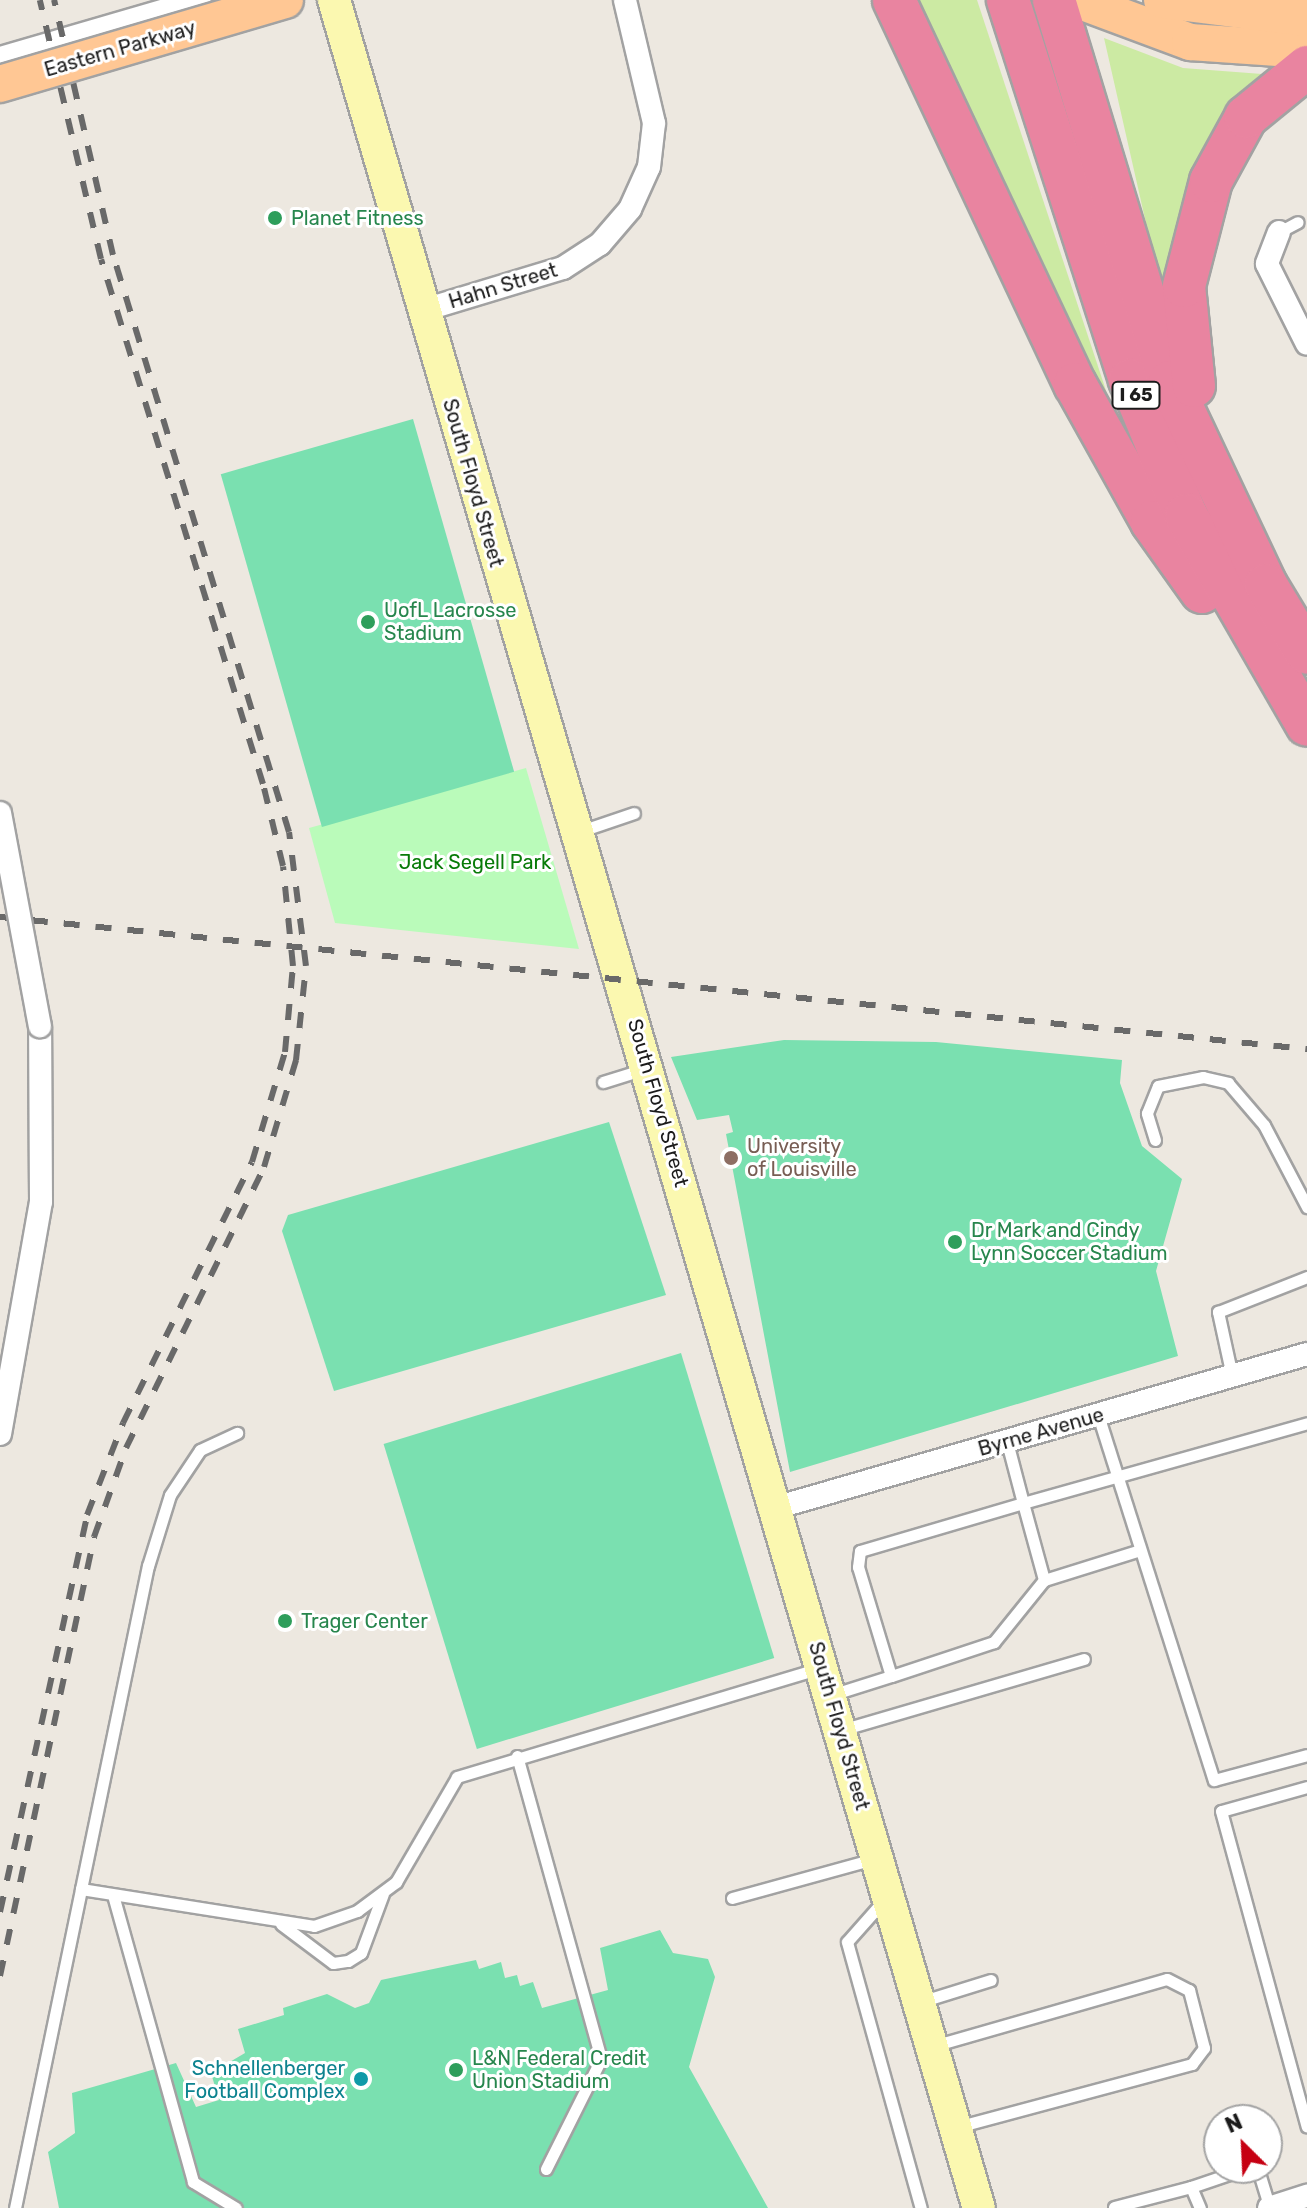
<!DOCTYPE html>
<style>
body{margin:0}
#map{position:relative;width:1307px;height:2208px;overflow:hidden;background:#ede8e0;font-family:Rubik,sans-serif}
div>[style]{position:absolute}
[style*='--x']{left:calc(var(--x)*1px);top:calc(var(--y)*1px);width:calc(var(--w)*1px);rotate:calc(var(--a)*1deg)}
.grass>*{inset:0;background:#cceaa3}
.park>*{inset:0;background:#bafbba}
.pitch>*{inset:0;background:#7ae0b0;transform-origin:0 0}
.roads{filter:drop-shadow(2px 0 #a2a2a2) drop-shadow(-2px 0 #a2a2a2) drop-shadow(0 2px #a2a2a2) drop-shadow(0 -2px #a2a2a2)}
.lane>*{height:11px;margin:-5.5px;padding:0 5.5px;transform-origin:5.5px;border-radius:5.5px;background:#fff}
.street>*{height:22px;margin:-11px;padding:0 11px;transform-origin:11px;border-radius:11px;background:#fff}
.secondary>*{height:32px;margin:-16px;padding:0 16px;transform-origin:16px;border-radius:16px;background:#fbf8b0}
.primary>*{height:36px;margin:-18px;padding:0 18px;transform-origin:18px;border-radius:18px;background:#ffc794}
.highway>*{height:42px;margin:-21px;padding:0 21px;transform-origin:21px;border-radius:21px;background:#e984a0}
.rail>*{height:6px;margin-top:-3px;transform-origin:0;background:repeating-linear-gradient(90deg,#696969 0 16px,transparent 0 32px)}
.bridges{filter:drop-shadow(2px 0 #a2a2a2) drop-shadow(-2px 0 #a2a2a2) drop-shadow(0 2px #a2a2a2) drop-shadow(0 -2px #a2a2a2)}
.street-bridge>*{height:22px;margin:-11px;padding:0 11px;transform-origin:11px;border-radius:11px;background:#fff}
.primary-bridge>*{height:36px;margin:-18px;padding:0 18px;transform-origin:18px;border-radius:18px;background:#ffc794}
.dots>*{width:22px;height:22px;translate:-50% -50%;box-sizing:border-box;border:4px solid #fff;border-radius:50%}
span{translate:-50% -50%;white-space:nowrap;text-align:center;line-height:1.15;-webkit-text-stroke:6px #fff;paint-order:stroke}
.shield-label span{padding:2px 6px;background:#fff;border:2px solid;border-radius:6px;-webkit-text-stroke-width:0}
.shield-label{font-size:18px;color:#1b1b1b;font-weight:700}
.street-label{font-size:20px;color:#1b1b1b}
.leisure-label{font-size:20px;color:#27864d}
.left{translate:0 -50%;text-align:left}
.park-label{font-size:20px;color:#087b08}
.education-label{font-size:20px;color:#785e54}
.culture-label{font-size:20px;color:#0d838f}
.right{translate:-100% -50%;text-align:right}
.north{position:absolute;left:1203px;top:2104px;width:80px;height:80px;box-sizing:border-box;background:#fff;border:2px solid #a4a4a4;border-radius:50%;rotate:336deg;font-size:22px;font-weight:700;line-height:32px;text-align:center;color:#1b1b1b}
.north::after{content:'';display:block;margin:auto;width:28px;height:36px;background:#c60012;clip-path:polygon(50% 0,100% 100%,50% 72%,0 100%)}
</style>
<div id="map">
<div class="grass">
<i style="clip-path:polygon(904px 0,977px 0,1122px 439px)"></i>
<i style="clip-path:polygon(1104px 38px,1183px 68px,1277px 75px,1169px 296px,1153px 254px)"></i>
</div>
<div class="park">
<i style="clip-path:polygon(526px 768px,579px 949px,335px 923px,309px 828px)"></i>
</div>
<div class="pitch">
<i style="left:413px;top:419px;width:367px;height:200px;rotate:74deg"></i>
<i style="clip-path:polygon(784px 1040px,936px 1042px,1122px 1060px,1120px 1083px,1142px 1146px,1182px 1179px,1156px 1271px,1178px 1356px,790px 1472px,726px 1134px,733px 1132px,729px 1115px,697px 1120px,671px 1057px)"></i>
<i style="clip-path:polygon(609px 1122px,666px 1295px,334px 1391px,282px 1231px,288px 1215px)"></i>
<i style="left:681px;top:1353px;width:319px;height:311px;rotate:73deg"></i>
<i style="clip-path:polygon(660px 1930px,673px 1953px,708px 1959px,715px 1977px,689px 2067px,768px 2208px,59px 2208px,48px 2152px,75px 2133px,72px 2093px,176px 2063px,196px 2107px,219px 2100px,211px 2073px,245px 2053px,238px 2029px,284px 2015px,283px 2008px,327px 1994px,355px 2008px,369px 2003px,381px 1980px,476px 1960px,479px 1969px,501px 1962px,505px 1978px,517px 1975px,520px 1986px,533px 1982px,542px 2008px,608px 1990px,600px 1948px)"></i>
</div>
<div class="roads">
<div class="lane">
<i style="--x:1279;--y:232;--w:21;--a:-28"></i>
<i style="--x:578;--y:832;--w:59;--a:-18.7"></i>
<i style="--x:603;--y:1082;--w:44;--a:-17.2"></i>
<i style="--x:1155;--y:1140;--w:28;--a:-107"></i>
<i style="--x:1147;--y:1113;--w:29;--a:-68"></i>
<i style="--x:1158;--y:1086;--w:46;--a:-11.3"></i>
<i style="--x:1203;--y:1077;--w:26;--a:13"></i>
<i style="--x:1228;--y:1083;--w:55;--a:49.4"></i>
<i style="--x:1264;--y:1125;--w:93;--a:62.3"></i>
<i style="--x:1232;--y:1376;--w:66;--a:-102.3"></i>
<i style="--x:1218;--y:1312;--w:96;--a:-21.5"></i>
<i style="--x:1098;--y:1415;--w:383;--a:72.4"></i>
<i style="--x:1214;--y:1780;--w:96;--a:-15"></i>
<i style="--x:1007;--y:1442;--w:63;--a:75.3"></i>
<i style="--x:1023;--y:1503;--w:295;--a:-15.7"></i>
<i style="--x:1044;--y:1580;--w:97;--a:-17.3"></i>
<i style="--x:831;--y:1695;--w:63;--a:-17.6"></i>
<i style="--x:891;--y:1676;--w:114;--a:-106.8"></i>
<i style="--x:858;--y:1567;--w:16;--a:-83"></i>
<i style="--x:860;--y:1551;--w:170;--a:-16.4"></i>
<i style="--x:1023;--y:1503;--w:80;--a:74.7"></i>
<i style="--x:1044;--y:1580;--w:80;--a:128.9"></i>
<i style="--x:994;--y:1642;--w:108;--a:161.7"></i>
<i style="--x:841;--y:1730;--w:253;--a:-16.3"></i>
<i style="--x:517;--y:1756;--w:314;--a:74.5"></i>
<i style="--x:601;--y:2059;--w:123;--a:116.6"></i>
<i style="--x:1307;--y:1787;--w:89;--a:164.4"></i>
<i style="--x:1221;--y:1811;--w:327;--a:74.8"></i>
<i style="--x:81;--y:1889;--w:330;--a:-78.3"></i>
<i style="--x:148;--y:1566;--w:74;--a:-72.8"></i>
<i style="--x:170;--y:1495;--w:54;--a:-56.3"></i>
<i style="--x:200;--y:1450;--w:41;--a:-24.7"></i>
<i style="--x:113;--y:1895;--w:298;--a:74.4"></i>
<i style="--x:193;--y:2182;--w:50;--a:31.2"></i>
<i style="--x:732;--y:1898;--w:147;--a:-15.4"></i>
<i style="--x:885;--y:1899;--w:57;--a:131.5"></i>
<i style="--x:847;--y:1942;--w:276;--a:74.5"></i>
<i style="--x:281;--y:1924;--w:65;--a:36.9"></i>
<i style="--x:333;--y:1963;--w:15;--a:-8"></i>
<i style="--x:348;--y:1961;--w:15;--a:-32"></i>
<i style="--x:361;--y:1953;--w:63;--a:-69.6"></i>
<i style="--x:920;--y:2002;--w:74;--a:-17.2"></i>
<i style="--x:933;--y:2046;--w:243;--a:-16"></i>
<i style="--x:1167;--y:1979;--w:25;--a:27"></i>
<i style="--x:1189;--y:1990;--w:60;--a:75.5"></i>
<i style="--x:1204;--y:2048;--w:20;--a:127"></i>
<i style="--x:1192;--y:2064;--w:240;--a:165"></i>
<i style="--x:1191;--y:2187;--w:59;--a:-18.7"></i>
<i style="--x:1247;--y:2168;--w:15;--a:32"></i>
<i style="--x:1260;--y:2176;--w:34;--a:73"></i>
<i style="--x:1114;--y:2207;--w:80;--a:-14.6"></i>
<i style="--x:1191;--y:2187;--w:23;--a:67"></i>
<i style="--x:15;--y:2208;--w:326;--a:-78.3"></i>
<i style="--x:81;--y:1889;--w:236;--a:9"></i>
<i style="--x:314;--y:1926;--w:46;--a:-19.2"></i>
<i style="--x:357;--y:1911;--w:49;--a:-36.6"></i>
<i style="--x:396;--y:1882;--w:121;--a:-59.8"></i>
<i style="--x:457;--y:1777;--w:376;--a:-16.7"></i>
</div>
<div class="street">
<i style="--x:0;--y:58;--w:208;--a:-16.2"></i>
<i style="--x:1279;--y:232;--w:34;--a:111"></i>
<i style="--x:1267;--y:264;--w:89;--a:63.4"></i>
<i style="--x:424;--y:310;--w:145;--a:-16.8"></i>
<i style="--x:563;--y:268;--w:44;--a:-33"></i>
<i style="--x:600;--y:244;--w:46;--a:-49.4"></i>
<i style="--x:630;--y:209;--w:46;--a:-65.7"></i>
<i style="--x:649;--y:167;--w:44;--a:-83.5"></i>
<i style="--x:654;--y:123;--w:126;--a:-103.3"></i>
<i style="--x:0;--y:1434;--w:236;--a:-80"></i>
<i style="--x:41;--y:1202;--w:176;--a:-90.3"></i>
<i style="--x:775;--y:1508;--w:554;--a:-16.14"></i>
<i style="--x:1269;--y:2208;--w:40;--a:-18"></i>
</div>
<div class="secondary">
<i style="--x:334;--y:0;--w:2300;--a:73.72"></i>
</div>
<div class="primary">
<i style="--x:1077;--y:0;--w:121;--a:20.4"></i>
<i style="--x:1190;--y:42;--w:117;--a:3.9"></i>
<i style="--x:1162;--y:0;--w:146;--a:7.1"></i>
</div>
<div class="highway">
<i style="--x:894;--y:0;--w:425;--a:64.8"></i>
<i style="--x:1075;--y:384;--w:158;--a:60.8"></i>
<i style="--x:1152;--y:522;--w:86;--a:54.5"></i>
<i style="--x:1008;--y:0;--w:399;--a:72.2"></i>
<i style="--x:1130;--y:380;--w:146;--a:67.5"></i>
<i style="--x:1186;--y:515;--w:242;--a:60"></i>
<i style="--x:1054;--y:0;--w:399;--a:73.1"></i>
<i style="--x:1170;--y:382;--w:225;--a:64.7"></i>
<i style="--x:1266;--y:585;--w:79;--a:58.9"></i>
<i style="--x:1194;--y:386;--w:100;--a:-95.7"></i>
<i style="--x:1184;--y:286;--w:108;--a:-75.6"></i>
<i style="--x:1211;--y:181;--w:73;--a:-61.3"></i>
<i style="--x:1246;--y:117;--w:79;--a:-39.3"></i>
</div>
</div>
<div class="rail">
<i style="--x:0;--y:917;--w:1314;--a:5.77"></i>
<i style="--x:0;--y:1912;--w:406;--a:-77.6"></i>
<i style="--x:87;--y:1515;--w:99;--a:-68.6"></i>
<i style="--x:123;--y:1423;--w:291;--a:-63.7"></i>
<i style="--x:252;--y:1162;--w:115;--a:-73.3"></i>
<i style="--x:285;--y:1052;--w:86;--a:-84.7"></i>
<i style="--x:293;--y:966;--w:100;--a:-95.7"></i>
<i style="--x:283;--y:866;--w:84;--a:-103.7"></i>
<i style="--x:263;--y:784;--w:549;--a:-107.15"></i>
<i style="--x:101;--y:259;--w:266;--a:-103.3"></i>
<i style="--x:0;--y:1976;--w:449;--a:-77.9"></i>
<i style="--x:94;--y:1537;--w:95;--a:-70.2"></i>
<i style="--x:126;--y:1448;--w:313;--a:-63.8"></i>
<i style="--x:264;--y:1167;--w:112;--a:-73.3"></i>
<i style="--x:296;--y:1060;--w:95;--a:-83.9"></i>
<i style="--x:306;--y:966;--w:135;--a:-97.2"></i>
<i style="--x:289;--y:832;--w:603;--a:-106.96"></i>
<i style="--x:113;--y:255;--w:262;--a:-103"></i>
</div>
<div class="bridges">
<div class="street-bridge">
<i style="--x:0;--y:813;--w:217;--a:79.4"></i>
</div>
<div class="primary-bridge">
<i style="--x:0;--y:84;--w:297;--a:-16.4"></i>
</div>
</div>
<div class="dots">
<i style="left:275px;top:218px;background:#2e9e5b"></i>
<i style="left:368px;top:622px;background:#2e9e5b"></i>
<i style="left:731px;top:1158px;background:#8d6e63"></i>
<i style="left:955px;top:1242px;background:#2e9e5b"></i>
<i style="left:285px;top:1621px;background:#2e9e5b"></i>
<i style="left:456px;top:2070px;background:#2e9e5b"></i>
<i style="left:361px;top:2079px;background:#0f9aa8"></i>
</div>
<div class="shield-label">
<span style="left:1136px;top:395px">I 65</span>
</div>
<div class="street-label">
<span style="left:120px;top:49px;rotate:-16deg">Eastern Parkway</span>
<span style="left:503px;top:286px;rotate:-17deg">Hahn Street</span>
<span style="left:473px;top:483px;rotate:74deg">South Floyd Street</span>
<span style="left:658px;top:1103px;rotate:74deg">South Floyd Street</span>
<span style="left:1041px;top:1432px;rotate:-16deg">Byrne Avenue</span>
<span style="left:839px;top:1726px;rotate:74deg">South Floyd Street</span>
</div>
<div class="leisure-label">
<span class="left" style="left:291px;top:218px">Planet Fitness</span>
<span class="left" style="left:384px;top:622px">UofL Lacrosse<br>Stadium</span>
<span class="left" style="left:971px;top:1242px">Dr Mark and Cindy<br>Lynn Soccer Stadium</span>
<span class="left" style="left:301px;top:1621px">Trager Center</span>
<span class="left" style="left:472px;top:2070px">L&amp;N Federal Credit<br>Union Stadium</span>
</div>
<div class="park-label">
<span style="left:475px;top:862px">Jack Segell Park</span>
</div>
<div class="education-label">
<span class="left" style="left:747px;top:1158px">University<br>of Louisville</span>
</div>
<div class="culture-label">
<span class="right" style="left:345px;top:2080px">Schnellenberger<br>Football Complex</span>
</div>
<div class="north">N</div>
</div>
